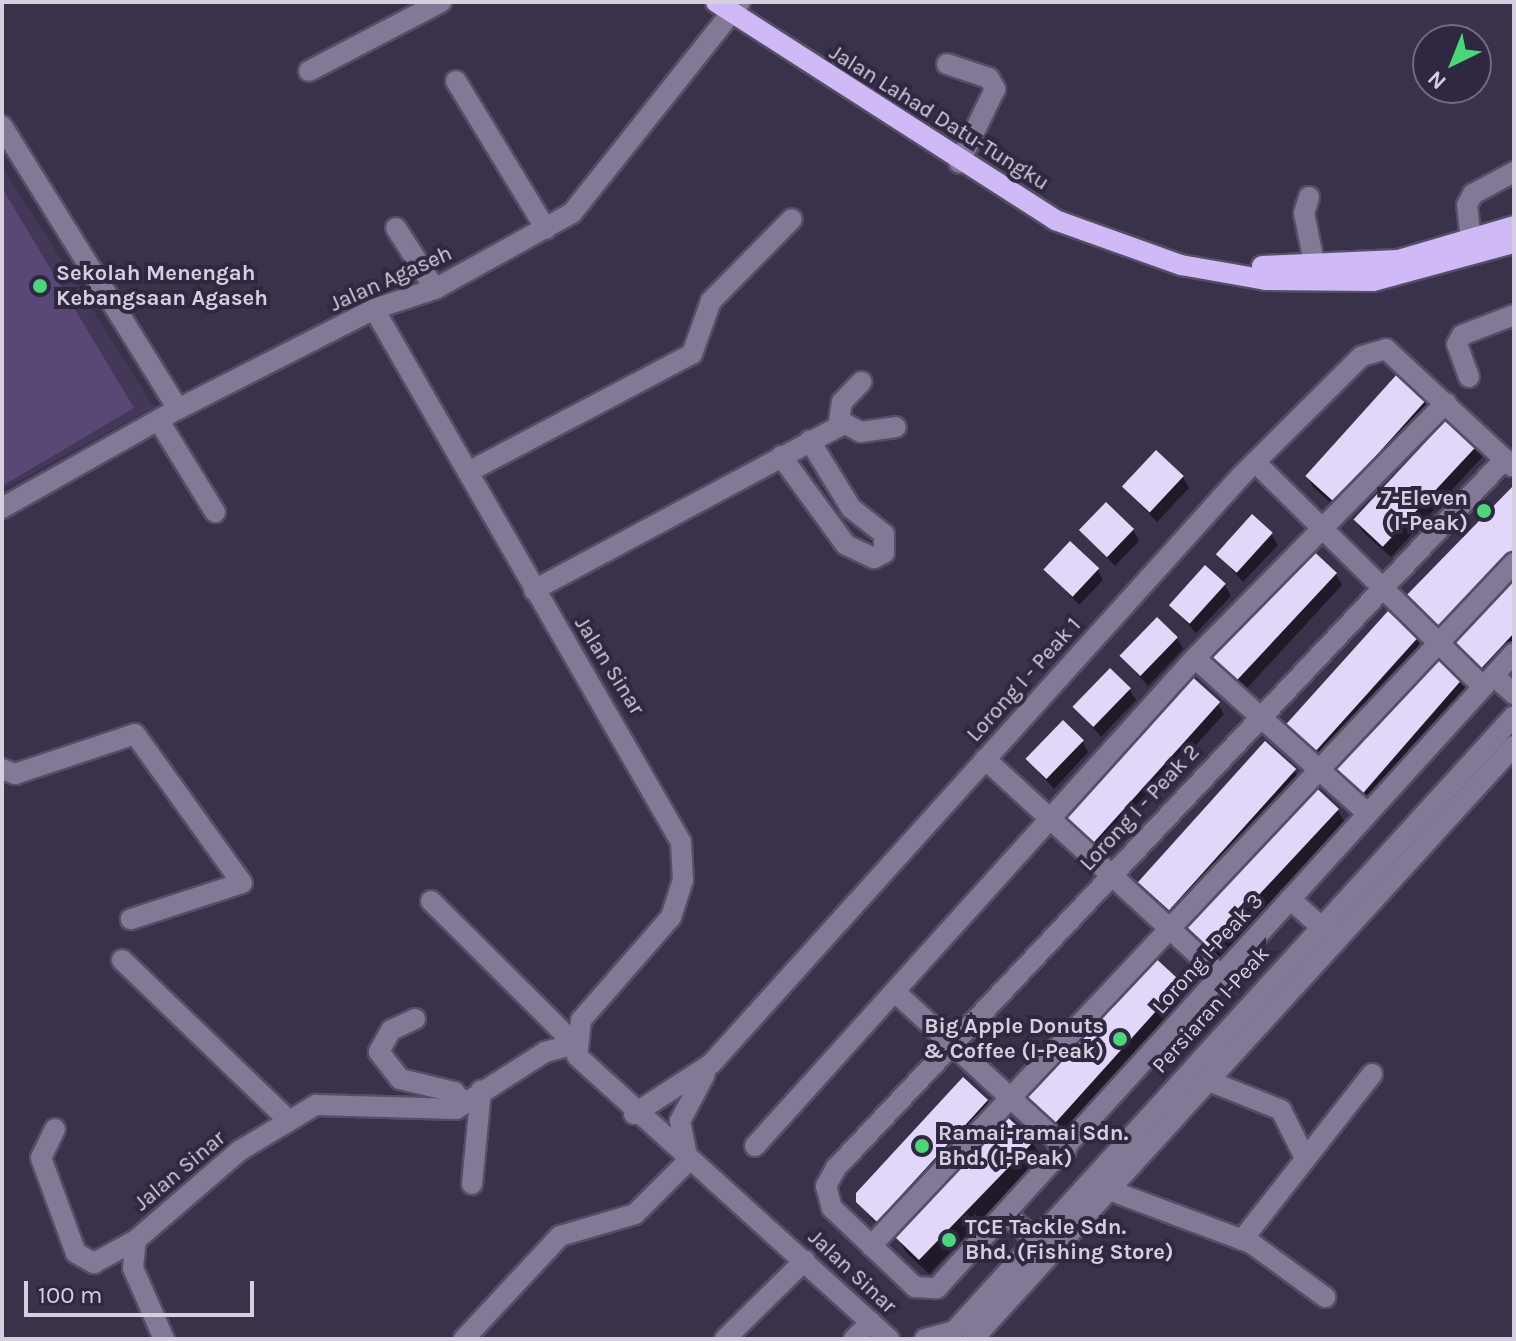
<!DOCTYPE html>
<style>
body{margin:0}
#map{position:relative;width:1516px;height:1341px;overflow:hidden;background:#3a314b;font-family:Karla,sans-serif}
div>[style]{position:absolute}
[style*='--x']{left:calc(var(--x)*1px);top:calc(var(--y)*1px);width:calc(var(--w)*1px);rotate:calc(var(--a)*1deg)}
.built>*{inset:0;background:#443858}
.green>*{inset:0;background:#594875}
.shadow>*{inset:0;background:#0007}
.building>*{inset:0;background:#e3d7f9;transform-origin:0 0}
.roads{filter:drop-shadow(2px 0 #564d66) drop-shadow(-2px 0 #564d66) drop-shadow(0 2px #564d66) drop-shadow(0 -2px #564d66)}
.minor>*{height:20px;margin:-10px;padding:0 10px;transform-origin:10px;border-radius:10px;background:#837996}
.major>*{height:20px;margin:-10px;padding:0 10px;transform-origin:10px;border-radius:10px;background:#cfb9f6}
.dots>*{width:22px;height:22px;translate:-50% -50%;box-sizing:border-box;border:4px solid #302740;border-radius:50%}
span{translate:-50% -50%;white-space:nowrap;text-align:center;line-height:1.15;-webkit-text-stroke:8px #302740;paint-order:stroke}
.street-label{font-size:22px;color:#d5cfe0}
.poi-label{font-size:22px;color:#d5cfe0;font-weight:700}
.left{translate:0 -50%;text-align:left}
.right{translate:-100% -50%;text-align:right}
.frame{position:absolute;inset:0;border:4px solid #d5cfe0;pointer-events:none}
.north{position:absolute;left:1412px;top:24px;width:80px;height:80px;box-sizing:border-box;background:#302740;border:2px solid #726a80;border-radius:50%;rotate:223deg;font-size:22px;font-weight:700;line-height:32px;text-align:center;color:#d5cfe0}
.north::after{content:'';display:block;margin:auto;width:28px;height:36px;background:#4ad778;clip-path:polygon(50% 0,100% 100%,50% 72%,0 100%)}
.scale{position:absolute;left:24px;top:1281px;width:230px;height:36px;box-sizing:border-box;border:4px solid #d5cfe0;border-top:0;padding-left:10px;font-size:24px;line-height:28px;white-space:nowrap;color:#d5cfe0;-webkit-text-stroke:6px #302740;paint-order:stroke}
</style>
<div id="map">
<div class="built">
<i style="clip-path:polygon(2px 166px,154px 407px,2px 490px)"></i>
</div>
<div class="green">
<i style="clip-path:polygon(2px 188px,134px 408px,2px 486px)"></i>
</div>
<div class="shadow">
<i style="clip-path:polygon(1427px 400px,1433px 410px,1341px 512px,1313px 487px,1307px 476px)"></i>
<i style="clip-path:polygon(1476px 445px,1483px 456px,1391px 557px,1363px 532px,1357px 522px)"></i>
<i style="clip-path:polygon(1183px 477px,1189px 488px,1157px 522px,1124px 487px)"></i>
<i style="clip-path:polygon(1514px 487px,1514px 657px,1486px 688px,1404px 600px)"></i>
<i style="clip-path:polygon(1082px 530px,1133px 530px,1139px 541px,1115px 566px)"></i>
<i style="clip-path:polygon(1271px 534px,1278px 545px,1243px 582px,1218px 554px)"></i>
<i style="clip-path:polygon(1046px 569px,1097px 569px,1103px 580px,1079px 605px)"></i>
<i style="clip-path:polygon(1336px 574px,1342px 585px,1238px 698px,1210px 672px)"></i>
<i style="clip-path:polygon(1225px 585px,1231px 596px,1196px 633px,1171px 605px)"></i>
<i style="clip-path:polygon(1177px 638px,1183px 649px,1148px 686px,1123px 658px)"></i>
<i style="clip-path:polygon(1417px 640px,1423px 650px,1319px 764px,1284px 727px)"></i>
<i style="clip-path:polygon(1463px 678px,1469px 688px,1365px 802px,1337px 776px,1331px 765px)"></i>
<i style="clip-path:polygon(1129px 689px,1136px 700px,1101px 737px,1076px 708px)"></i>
<i style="clip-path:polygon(1218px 704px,1224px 714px,1099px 852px,1070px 826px,1064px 815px)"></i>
<i style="clip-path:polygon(1082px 741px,1088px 752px,1054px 789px,1028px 760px)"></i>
<i style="clip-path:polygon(1294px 770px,1300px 781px,1175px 919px,1146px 892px,1140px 881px)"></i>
<i style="clip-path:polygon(1338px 810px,1344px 821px,1218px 959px,1189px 932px,1183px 921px)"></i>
<i style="clip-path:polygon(1175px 979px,1183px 1006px,1057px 1144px,1027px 1117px)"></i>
<i style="clip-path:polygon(987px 1101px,995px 1116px,886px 1235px,858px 1202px)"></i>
<i style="clip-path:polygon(1032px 1142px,1041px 1157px,929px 1274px,906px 1252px,898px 1238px)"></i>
</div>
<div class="building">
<i style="left:1399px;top:372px;width:39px;height:140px;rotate:42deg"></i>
<i style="left:1449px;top:417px;width:40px;height:140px;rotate:43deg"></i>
<i style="left:1156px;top:450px;width:38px;height:50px;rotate:43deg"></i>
<i style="clip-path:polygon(1514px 485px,1514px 548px,1436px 632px,1402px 600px)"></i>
<i style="left:1106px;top:502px;width:39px;height:39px;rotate:44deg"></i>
<i style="left:1252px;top:514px;width:28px;height:54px;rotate:42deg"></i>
<i style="left:1070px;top:541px;width:40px;height:39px;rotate:43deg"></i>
<i style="left:1307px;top:545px;width:41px;height:157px;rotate:43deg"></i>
<i style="left:1205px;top:565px;width:28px;height:54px;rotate:42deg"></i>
<i style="clip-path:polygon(1514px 570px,1514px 633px,1476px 674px,1446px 645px)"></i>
<i style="left:1388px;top:611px;width:40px;height:156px;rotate:42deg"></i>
<i style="left:1157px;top:617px;width:29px;height:54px;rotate:44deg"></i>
<i style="left:1434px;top:649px;width:41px;height:156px;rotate:41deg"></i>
<i style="left:1110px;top:668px;width:29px;height:54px;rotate:44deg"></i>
<i style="left:1189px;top:674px;width:42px;height:190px;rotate:42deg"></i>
<i style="left:1063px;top:720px;width:29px;height:54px;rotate:44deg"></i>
<i style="left:1265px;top:741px;width:42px;height:190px;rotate:42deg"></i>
<i style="left:1309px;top:781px;width:41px;height:190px;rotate:43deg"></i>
<i style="clip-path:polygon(1150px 953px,1177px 978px,1175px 990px,1048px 1131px,1016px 1102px)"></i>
<i style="clip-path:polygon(963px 1077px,988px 1100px,877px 1222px,856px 1202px,856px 1193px)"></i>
<i style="clip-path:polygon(1005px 1115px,1034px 1141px,919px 1260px,895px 1237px)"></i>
</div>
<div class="roads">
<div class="minor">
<i style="--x:947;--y:64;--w:44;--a:18.4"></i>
<i style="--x:989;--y:78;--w:13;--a:61"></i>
<i style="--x:995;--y:89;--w:82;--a:115.9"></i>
<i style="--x:309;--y:71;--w:149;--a:-27.6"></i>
<i style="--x:456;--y:81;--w:173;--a:58.7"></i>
<i style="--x:2;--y:126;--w:333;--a:58.1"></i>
<i style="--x:1309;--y:197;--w:17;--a:107"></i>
<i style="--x:1304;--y:213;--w:55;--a:78.5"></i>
<i style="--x:396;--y:228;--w:72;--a:57.4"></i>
<i style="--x:1471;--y:242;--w:37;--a:-96"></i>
<i style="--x:1467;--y:205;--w:13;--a:-61"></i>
<i style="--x:1473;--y:194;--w:47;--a:-28.2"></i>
<i style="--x:374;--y:309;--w:615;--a:60.06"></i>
<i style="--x:681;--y:842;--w:38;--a:87"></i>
<i style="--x:683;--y:880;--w:39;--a:108"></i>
<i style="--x:671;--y:917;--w:137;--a:131.1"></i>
<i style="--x:581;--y:1020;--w:36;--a:96"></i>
<i style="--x:577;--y:1056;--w:421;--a:42.2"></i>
<i style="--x:1469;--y:377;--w:35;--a:-110"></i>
<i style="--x:1457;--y:344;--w:10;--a:-61"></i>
<i style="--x:1462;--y:335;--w:56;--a:-21"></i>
<i style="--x:159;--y:421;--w:107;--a:58.4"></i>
<i style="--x:842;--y:422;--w:21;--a:28"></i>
<i style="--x:861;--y:432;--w:35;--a:-8"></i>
<i style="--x:781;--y:456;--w:110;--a:53.9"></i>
<i style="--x:846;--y:545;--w:31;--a:25"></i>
<i style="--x:874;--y:558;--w:11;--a:-27"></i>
<i style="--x:884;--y:553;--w:19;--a:-90"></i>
<i style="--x:884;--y:534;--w:42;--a:-141.8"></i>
<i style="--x:851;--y:508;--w:79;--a:-121.5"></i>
<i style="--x:1505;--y:459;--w:975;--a:133.34"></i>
<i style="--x:836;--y:1168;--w:21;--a:119"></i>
<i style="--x:826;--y:1186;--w:23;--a:75"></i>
<i style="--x:832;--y:1208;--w:115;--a:43.6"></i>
<i style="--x:915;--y:1287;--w:22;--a:3"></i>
<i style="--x:937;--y:1288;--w:858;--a:-47.74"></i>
<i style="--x:1255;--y:462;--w:320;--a:44.6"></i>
<i style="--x:468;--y:472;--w:253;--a:-27.8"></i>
<i style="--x:692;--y:354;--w:56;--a:-70.3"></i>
<i style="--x:711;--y:301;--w:115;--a:-45.4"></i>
<i style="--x:2;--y:508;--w:202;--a:-29.4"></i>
<i style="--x:178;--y:409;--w:220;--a:-27"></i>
<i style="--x:374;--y:309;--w:64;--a:-18.2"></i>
<i style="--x:435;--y:289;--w:157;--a:-29"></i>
<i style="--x:572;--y:213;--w:270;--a:-51.5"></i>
<i style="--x:534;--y:590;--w:345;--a:-28.2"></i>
<i style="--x:838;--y:427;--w:25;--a:-81"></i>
<i style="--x:842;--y:402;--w:28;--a:-46"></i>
<i style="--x:1195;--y:658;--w:232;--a:42"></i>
<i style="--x:1494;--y:676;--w:27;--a:42"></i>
<i style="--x:985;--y:759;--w:319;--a:42.6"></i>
<i style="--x:2;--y:769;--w:14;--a:21"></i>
<i style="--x:15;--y:774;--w:126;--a:-18.4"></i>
<i style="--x:135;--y:734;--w:183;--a:54.3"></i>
<i style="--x:242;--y:883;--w:117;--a:162"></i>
<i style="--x:1290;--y:899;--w:51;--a:41.8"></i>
<i style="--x:431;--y:901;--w:203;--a:44.8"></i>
<i style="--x:122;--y:960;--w:229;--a:43.9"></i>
<i style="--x:896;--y:993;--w:231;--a:42.5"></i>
<i style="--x:415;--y:1019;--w:26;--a:155"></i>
<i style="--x:391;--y:1030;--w:25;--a:119"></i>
<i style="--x:379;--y:1052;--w:34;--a:52"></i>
<i style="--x:400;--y:1079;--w:56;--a:13.5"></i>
<i style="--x:454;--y:1092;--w:15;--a:48"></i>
<i style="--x:1209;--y:1081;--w:78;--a:21.9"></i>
<i style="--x:1281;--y:1110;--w:49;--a:63.4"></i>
<i style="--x:634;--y:1114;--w:92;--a:-33"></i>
<i style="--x:711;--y:1064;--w:792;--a:-47.97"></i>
<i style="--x:1241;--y:476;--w:170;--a:-44.8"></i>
<i style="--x:1362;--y:356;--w:25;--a:-16"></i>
<i style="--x:1386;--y:349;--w:172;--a:42.9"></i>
<i style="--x:55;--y:1129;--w:32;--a:116"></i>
<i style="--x:41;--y:1158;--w:101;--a:69.8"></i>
<i style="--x:76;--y:1253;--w:21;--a:29"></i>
<i style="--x:94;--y:1263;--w:48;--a:-28.7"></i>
<i style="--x:755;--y:1146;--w:657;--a:-47.96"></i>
<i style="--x:1195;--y:658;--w:358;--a:-45.5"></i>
<i style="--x:472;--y:1184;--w:94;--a:-84.5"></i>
<i style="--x:1109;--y:1190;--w:152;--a:20.5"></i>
<i style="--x:1251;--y:1243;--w:92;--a:36.1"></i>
<i style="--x:1005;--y:1213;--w:53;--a:41.2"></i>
<i style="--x:1242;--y:1240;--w:211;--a:-51.9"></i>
<i style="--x:871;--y:1246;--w:938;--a:-46.73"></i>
<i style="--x:164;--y:1339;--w:77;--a:-113.6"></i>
<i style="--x:133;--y:1268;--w:28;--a:-84"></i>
<i style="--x:136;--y:1240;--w:136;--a:-40.8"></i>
<i style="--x:239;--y:1151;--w:90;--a:-30.9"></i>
<i style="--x:316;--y:1105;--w:140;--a:1.6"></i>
<i style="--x:456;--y:1109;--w:106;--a:-32.6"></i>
<i style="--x:545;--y:1052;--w:31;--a:-15"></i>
<i style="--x:464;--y:1339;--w:141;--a:-47"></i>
<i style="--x:560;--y:1236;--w:78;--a:-16.3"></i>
<i style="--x:635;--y:1214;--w:75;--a:-45"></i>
<i style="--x:688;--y:1161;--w:41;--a:-101.3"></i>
<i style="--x:680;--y:1121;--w:53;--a:-62"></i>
<i style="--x:725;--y:1339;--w:112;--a:-44.6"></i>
<i style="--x:854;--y:1339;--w:24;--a:-45"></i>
<i style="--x:925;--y:1339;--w:30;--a:-15"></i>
<i style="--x:947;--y:1339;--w:842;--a:-47.69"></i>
<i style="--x:973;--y:1339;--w:803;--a:-47.63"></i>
</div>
<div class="major">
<i style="--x:716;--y:2;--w:403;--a:32.7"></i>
<i style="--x:1055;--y:220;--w:134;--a:19.7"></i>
<i style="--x:1181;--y:265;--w:86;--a:10"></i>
<i style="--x:1266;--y:280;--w:107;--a:0.5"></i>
<i style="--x:1373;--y:281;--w:146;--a:-15.1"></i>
<i style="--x:1262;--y:266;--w:136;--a:-2.5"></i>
<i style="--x:1398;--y:260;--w:121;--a:-16.3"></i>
</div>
</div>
<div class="dots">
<i style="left:40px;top:286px;background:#4ad778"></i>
<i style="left:1484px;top:511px;background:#4ad778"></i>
<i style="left:1120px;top:1039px;background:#4ad778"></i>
<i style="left:922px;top:1146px;background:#4ad778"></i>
<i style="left:949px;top:1240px;background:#4ad778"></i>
</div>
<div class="street-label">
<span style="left:939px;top:118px;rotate:32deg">Jalan Lahad Datu-Tungku</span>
<span style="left:391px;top:279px;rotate:-24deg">Jalan Agaseh</span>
<span style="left:609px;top:666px;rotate:58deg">Jalan Sinar</span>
<span style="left:1024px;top:680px;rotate:-48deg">Lorong I - Peak 1</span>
<span style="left:1140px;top:808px;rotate:-47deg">Lorong I - Peak 2</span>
<span style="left:1208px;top:954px;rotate:-48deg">Lorong I-Peak 3</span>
<span style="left:1211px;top:1010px;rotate:-48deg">Persiaran I-Peak</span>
<span style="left:180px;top:1171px;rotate:-40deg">Jalan Sinar</span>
<span style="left:852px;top:1272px;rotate:43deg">Jalan Sinar</span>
</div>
<div class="poi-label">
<span class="left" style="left:56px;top:286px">Sekolah Menengah<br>Kebangsaan Agaseh</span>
<span class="right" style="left:1468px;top:511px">7-Eleven<br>(I-Peak)</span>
<span class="right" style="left:1104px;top:1039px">Big Apple Donuts<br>&amp; Coffee (I-Peak)</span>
<span class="left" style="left:938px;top:1146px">Ramai-ramai Sdn.<br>Bhd. (I-Peak)</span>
<span class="left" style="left:965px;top:1240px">TCE Tackle Sdn.<br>Bhd. (Fishing Store)</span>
</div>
<div class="frame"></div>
<div class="north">N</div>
<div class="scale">100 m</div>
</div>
